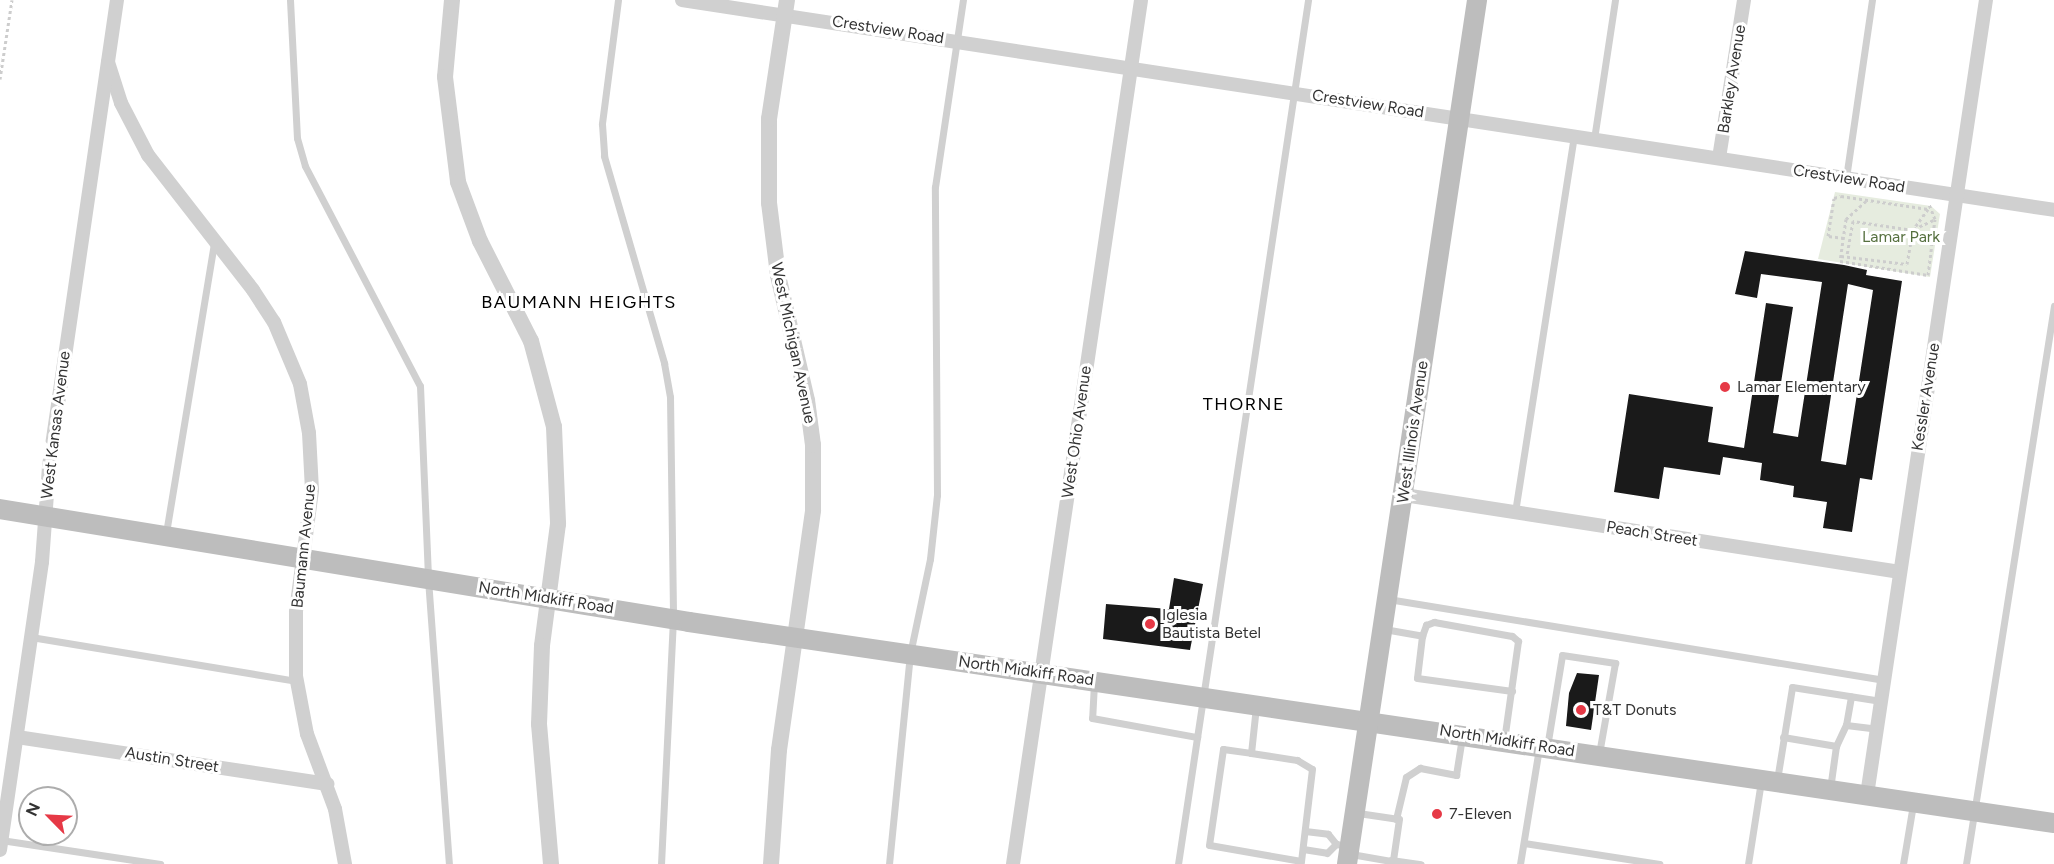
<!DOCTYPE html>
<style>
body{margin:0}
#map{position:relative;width:2054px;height:864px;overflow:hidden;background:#fff;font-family:Figtree,sans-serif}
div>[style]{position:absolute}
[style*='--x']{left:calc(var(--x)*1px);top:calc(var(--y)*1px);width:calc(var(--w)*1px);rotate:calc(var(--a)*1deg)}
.green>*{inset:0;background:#e6ecdf}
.building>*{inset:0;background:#1a1a1a}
.path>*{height:3px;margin-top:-1.5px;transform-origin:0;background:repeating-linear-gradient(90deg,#cdcdcd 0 3px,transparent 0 6px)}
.service>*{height:7px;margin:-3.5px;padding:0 3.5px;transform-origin:3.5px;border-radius:3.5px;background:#d0d0d0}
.minor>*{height:14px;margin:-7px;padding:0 7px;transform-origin:7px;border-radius:7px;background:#d0d0d0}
.tertiary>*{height:16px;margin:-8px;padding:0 8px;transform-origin:8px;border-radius:8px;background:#d0d0d0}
.secondary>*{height:20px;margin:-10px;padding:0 10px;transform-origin:10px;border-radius:10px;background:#bdbdbd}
.dots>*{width:16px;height:16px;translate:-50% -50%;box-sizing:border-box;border:3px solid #fff;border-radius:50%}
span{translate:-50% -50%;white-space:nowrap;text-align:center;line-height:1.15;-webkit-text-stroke:6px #fff;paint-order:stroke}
.street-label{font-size:16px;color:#333}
.park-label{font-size:16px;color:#56703f}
.poi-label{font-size:16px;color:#333}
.left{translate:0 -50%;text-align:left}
.neighbourhood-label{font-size:18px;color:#000;letter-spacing:1.5px}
.north{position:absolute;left:18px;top:786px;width:60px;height:60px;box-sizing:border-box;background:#fff;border:2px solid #adadad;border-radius:50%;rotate:294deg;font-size:16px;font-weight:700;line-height:24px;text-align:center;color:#333}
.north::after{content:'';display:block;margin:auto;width:21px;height:27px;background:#e63946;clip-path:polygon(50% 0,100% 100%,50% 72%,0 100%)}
</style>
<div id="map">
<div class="green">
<i style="clip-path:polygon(1835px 192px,1931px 206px,1940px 214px,1930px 277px,1818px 259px)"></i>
</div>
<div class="building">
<i style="clip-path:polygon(evenodd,1745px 251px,1844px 265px,1867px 270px,1866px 275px,1902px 281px,1872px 480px,1860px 478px,1852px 532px,1823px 528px,1827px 502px,1793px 497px,1794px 486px,1760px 480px,1762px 463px,1723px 457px,1720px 475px,1664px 467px,1659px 499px,1614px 492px,1629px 394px,1713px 407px,1708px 442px,1744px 448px,1766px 303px,1793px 307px,1773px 433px,1798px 437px,1822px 282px,1761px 274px,1757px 298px,1735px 294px,1745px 251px,1848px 284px,1873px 290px,1846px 465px,1821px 461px,1848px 284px)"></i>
<i style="clip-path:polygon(1174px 578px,1203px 584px,1190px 650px,1103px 639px,1106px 604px,1169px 609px)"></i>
<i style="clip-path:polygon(1577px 673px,1599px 675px,1591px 730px,1566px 726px,1569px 693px)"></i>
</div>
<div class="path">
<i style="--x:0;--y:79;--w:80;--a:-81.4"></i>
<i style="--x:1866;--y:201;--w:27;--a:138"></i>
<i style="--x:1846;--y:219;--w:42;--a:98.1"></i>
<i style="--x:1840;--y:261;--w:89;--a:9"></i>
<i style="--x:1928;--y:275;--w:56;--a:-82.9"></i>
<i style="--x:1935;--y:219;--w:16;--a:-112"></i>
<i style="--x:1914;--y:229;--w:23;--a:-25"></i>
<i style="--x:1844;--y:238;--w:16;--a:-173"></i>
<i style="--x:1828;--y:236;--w:38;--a:-81"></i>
<i style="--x:1834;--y:198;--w:7;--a:-16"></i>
<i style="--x:1841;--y:196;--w:88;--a:8.5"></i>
<i style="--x:1928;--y:209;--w:26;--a:126"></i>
<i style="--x:1841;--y:256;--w:66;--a:6.9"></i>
<i style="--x:1907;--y:264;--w:35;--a:-80"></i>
<i style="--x:1913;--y:230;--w:61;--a:-171.5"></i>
<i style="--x:1853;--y:221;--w:35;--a:100"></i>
</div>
<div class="service">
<i style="--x:290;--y:0;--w:138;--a:87.1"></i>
<i style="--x:297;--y:138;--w:29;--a:74"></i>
<i style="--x:305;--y:166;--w:248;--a:62.4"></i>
<i style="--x:420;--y:386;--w:193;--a:87.6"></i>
<i style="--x:428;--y:579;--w:286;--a:85.8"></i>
<i style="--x:618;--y:0;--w:125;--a:97.4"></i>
<i style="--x:602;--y:124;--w:32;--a:86"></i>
<i style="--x:604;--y:156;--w:216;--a:73.8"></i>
<i style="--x:664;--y:363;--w:35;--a:80"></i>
<i style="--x:670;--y:397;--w:222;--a:89.2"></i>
<i style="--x:673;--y:619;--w:245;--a:92.8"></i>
<i style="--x:1594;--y:139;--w:141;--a:-81.4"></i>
<i style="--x:1846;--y:178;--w:180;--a:-81.7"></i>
<i style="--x:1515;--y:512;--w:381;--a:-81.1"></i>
<i style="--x:166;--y:533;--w:295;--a:-80.6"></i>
<i style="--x:1388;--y:599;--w:503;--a:9.27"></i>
<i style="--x:1384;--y:629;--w:39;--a:10"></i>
<i style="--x:1422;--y:636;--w:12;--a:-70"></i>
<i style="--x:1426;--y:625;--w:9;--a:-21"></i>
<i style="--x:1434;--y:622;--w:79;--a:10.2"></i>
<i style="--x:1512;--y:636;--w:8;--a:40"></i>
<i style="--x:1518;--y:641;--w:100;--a:98"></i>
<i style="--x:1422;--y:636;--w:42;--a:96.8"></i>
<i style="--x:1417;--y:678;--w:96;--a:7.8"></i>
<i style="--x:31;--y:637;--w:270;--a:9.4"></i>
<i style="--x:1094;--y:683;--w:35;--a:93"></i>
<i style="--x:1092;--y:718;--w:107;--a:10.3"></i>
<i style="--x:1846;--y:725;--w:31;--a:7"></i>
<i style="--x:1783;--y:737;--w:54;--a:9.6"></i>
<i style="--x:1547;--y:747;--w:93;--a:-80.7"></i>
<i style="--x:1562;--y:655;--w:54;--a:8.6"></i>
<i style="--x:1615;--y:663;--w:92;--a:100"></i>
<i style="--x:1251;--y:753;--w:47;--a:8.7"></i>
<i style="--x:1297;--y:760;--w:17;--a:31"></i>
<i style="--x:1312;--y:769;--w:93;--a:96.8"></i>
<i style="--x:1301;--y:861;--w:93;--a:-170.1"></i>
<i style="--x:1209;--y:845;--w:97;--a:-81.7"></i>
<i style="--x:1223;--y:749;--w:28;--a:8"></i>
<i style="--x:1251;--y:753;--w:47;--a:-83.9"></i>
<i style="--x:1777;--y:780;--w:94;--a:-80.8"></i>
<i style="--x:1792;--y:687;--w:90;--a:8.9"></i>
<i style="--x:1830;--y:789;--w:43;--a:-82.1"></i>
<i style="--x:1836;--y:746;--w:23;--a:-65"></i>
<i style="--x:1846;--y:725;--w:29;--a:-80"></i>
<i style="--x:1358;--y:813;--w:41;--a:8.3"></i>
<i style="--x:1399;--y:819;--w:41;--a:98.3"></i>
<i style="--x:1396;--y:819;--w:43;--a:-76.6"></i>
<i style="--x:1406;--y:777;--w:17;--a:-33"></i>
<i style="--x:1420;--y:768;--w:37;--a:11"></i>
<i style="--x:1456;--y:775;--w:38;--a:-81"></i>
<i style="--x:1305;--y:831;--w:23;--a:7"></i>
<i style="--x:1328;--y:834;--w:13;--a:51"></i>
<i style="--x:1336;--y:844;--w:12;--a:9"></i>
<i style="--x:1;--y:840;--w:161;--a:8.6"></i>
<i style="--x:1524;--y:843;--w:137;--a:8.8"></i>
<i style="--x:1303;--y:849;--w:24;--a:9"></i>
<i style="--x:1327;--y:853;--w:13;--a:-45"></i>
<i style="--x:1351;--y:854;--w:39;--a:10"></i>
<i style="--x:1391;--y:860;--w:30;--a:8"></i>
<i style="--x:889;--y:864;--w:211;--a:-84.3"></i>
<i style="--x:910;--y:654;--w:97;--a:-78.1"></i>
<i style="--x:930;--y:559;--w:64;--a:-83.8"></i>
<i style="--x:937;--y:495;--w:308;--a:-90.4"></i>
<i style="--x:935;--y:187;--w:189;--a:-81.5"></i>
<i style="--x:1178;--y:864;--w:874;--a:-81.44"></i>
<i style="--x:1520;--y:864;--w:118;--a:-80.7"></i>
<i style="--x:1748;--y:864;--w:84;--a:-81.1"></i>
<i style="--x:1903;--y:864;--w:61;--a:-80.5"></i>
<i style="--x:1966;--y:864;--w:565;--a:-81.04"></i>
</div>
<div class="minor">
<i style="--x:682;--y:0;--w:1388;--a:8.7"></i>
<i style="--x:108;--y:62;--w:43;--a:72.4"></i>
<i style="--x:121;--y:103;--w:59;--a:62.6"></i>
<i style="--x:148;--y:155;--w:171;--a:52.1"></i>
<i style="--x:253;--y:290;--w:38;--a:57"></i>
<i style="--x:274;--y:322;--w:67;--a:67.2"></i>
<i style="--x:300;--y:384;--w:50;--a:79.6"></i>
<i style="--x:309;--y:433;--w:57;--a:87"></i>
<i style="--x:312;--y:490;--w:123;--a:97.5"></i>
<i style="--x:296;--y:612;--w:64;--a:90"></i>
<i style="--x:296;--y:676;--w:59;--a:79.3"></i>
<i style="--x:307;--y:734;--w:80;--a:69.5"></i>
<i style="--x:335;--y:809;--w:56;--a:79.7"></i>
<i style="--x:1719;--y:158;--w:160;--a:-81"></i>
<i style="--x:1404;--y:495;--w:502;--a:8.82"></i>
<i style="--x:17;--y:737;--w:314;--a:8.6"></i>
<i style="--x:1867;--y:795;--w:804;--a:-81.49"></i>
<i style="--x:0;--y:850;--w:291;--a:-81.7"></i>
<i style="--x:42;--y:562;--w:96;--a:-85.8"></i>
<i style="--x:49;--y:466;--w:471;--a:-81.7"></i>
<i style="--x:1013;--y:864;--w:873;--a:-81.57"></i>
</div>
<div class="tertiary">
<i style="--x:452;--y:0;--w:77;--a:95.2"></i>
<i style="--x:445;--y:77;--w:106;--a:82.9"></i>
<i style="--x:458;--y:182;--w:63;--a:69.6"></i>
<i style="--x:480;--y:241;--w:112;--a:63"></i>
<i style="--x:531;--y:341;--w:89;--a:75"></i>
<i style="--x:554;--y:427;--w:97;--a:87.6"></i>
<i style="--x:558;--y:524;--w:123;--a:97.5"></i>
<i style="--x:542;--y:646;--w:78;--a:92.2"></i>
<i style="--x:539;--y:724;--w:141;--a:85.1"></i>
<i style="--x:771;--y:864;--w:114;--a:-86"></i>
<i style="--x:779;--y:750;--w:242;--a:-81.9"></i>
<i style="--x:813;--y:510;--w:65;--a:-90"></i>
<i style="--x:813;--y:445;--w:45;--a:-97.6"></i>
<i style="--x:807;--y:400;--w:128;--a:-103.1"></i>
<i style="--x:778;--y:275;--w:73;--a:-97.1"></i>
<i style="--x:769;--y:203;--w:84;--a:-90"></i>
<i style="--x:769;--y:119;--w:120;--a:-81.4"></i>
</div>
<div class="secondary">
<i style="--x:0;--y:509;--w:698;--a:9.31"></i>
<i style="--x:689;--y:622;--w:1380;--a:8.38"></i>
<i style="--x:1347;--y:864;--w:874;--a:-81.44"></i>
</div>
<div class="dots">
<i style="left:1725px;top:387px;background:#e63946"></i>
<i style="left:1150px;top:624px;background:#e63946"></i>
<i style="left:1581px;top:710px;background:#e63946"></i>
<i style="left:1437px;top:814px;background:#e63946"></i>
</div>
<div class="street-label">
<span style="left:888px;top:30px;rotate:9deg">Crestview Road</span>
<span style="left:1732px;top:79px;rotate:-81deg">Barkley Avenue</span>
<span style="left:1368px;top:104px;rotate:9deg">Crestview Road</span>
<span style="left:1849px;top:179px;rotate:9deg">Crestview Road</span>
<span style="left:793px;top:343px;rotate:78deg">West Michigan Avenue</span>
<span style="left:1926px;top:397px;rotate:-81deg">Kessler Avenue</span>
<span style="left:56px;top:425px;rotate:-83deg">West Kansas Avenue</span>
<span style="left:1077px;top:432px;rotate:-82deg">West Ohio Avenue</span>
<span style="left:1413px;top:432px;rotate:-82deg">West Illinois Avenue</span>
<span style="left:1652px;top:534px;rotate:9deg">Peach Street</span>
<span style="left:304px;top:546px;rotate:-84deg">Baumann Avenue</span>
<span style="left:546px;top:598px;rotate:9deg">North Midkiff Road</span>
<span style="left:1026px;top:671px;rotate:8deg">North Midkiff Road</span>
<span style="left:1507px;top:741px;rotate:9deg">North Midkiff Road</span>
<span style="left:172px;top:760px;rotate:9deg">Austin Street</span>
</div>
<div class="park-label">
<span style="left:1901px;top:237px">Lamar Park</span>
</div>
<div class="poi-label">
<span class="left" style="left:1737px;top:387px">Lamar Elementary</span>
<span class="left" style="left:1162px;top:624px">Iglesia<br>Bautista Betel</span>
<span class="left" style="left:1593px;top:710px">T&amp;T Donuts</span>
<span class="left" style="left:1449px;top:814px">7-Eleven</span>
</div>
<div class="neighbourhood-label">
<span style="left:579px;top:302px">BAUMANN HEIGHTS</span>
<span style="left:1244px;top:404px">THORNE</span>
</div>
<div class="north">N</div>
</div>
